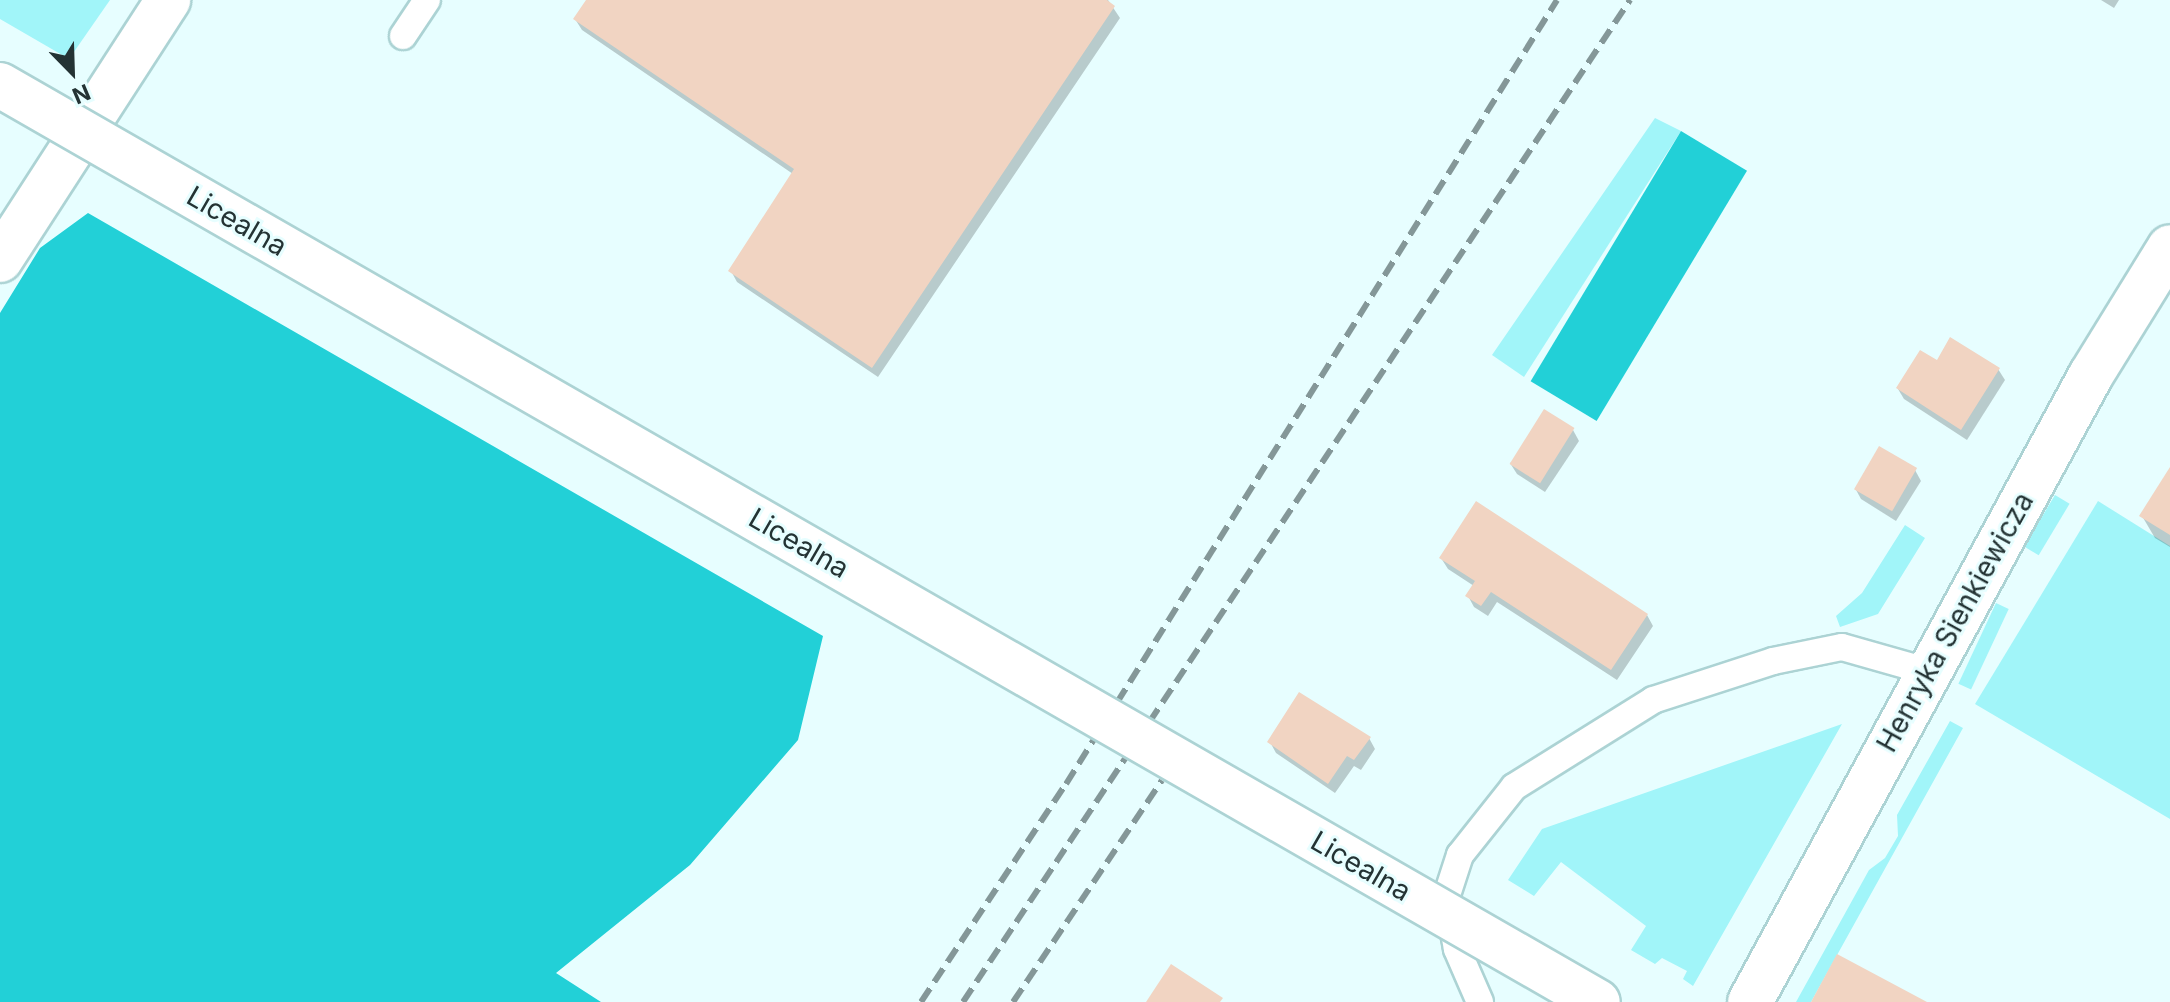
<!DOCTYPE html>
<style>
body{margin:0}
#map{position:relative;width:2170px;height:1002px;overflow:hidden;background:#e7feff;font-family:Inter,sans-serif}
div>[style]{position:absolute}
[style*='--x']{left:calc(var(--x)*1px);top:calc(var(--y)*1px);width:calc(var(--w)*1px);rotate:calc(var(--a)*1deg)}
.green>*{inset:0;background:#a1f5f9;transform-origin:0 0}
.forest>*{inset:0;background:#22d0d7;transform-origin:0 0}
.shadow>*{inset:0;background:#0003}
.building>*{inset:0;background:#f1d4c2;transform-origin:0 0}
.roads{filter:drop-shadow(2px 0 #acd3d4) drop-shadow(-2px 0 #acd3d4) drop-shadow(0 2px #acd3d4) drop-shadow(0 -2px #acd3d4)}
.lane>*{height:26px;margin:-13px;padding:0 13px;transform-origin:13px;border-radius:13px;background:#fff}
.street>*{height:44px;margin:-22px;padding:0 22px;transform-origin:22px;border-radius:22px;background:#fff}
.secondary>*{height:44px;margin:-22px;padding:0 22px;transform-origin:22px;border-radius:22px;background:#fff}
.rail>*{height:6px;margin-top:-3px;transform-origin:0;background:repeating-linear-gradient(90deg,#849798 0 16px,transparent 0 24px)}
.bridges{filter:drop-shadow(2px 0 #acd3d4) drop-shadow(-2px 0 #acd3d4) drop-shadow(0 2px #acd3d4) drop-shadow(0 -2px #acd3d4)}
.secondary-bridge>*{height:44px;margin:-22px;padding:0 22px;transform-origin:22px;border-radius:22px;background:#fff}
span{translate:-50% -50%;white-space:nowrap;text-align:center;line-height:1.15;-webkit-text-stroke:6px #e7feff;paint-order:stroke}
.street-label{font-size:28px;color:#243334}
.north{position:absolute;left:32px;top:32px;width:80px;height:80px;-webkit-text-stroke:6px #e7feff;paint-order:stroke;rotate:157deg;font-size:22px;font-weight:700;line-height:32px;text-align:center;color:#243334}
.north::after{content:'';display:block;margin:auto;width:28px;height:36px;background:#243334;clip-path:polygon(50% 0,100% 100%,50% 72%,0 100%)}
</style>
<div id="map">
<div class="green">
<i style="clip-path:polygon(0 0,110px 0,69px 59px,0 19px)"></i>
<i style="clip-path:polygon(1655px 118px,1681px 131px,1524px 377px,1492px 355px)"></i>
<i style="left:2055px;top:495px;width:17px;height:60px;rotate:31deg"></i>
<i style="clip-path:polygon(2098px 501px,2170px 546px,2170px 819px,1975px 704px)"></i>
<i style="clip-path:polygon(1905px 525px,1925px 538px,1878px 614px,1840px 627px,1836px 616px,1862px 593px)"></i>
<i style="left:1996px;top:603px;width:14px;height:89px;rotate:25deg"></i>
<i style="clip-path:polygon(1950px 721px,1963px 728px,1811px 1002px,1796px 1002px,1869px 870px,1885px 858px,1898px 836px,1897px 815px)"></i>
<i style="clip-path:polygon(1842px 724px,1693px 986px,1683px 979px,1687px 971px,1662px 958px,1655px 964px,1631px 950px,1646px 926px,1561px 862px,1534px 896px,1508px 880px,1542px 829px)"></i>
</div>
<div class="forest">
<i style="left:1681px;top:131px;width:77px;height:292px;rotate:31deg"></i>
<i style="clip-path:polygon(88px 213px,823px 636px,798px 740px,690px 865px,556px 973px,601px 1002px,0 1002px,0 313px,40px 248px)"></i>
</div>
<div class="shadow">
<i style="clip-path:polygon(588px 0,1108px 0,1120px 18px,878px 377px,737px 282px,731px 271px,793px 174px,582px 30px,575px 19px)"></i>
<i style="clip-path:polygon(2101px 0,2119px 0,2114px 8px)"></i>
<i style="clip-path:polygon(1938px 363px,1998px 369px,2005px 380px,1967px 440px,1904px 399px,1898px 389px)"></i>
<i style="clip-path:polygon(1573px 430px,1579px 441px,1545px 492px,1517px 474px,1510px 463px)"></i>
<i style="clip-path:polygon(1915px 470px,1921px 481px,1896px 521px,1861px 499px,1855px 488px)"></i>
<i style="clip-path:polygon(2170px 471px,2170px 547px,2155px 538px,2142px 516px)"></i>
<i style="clip-path:polygon(1441px 558px,1647px 615px,1653px 626px,1617px 680px,1497px 602px,1488px 616px,1474px 607px,1468px 596px,1474px 586px,1448px 569px)"></i>
<i style="clip-path:polygon(1369px 738px,1375px 749px,1361px 770px,1354px 766px,1335px 793px,1276px 753px,1270px 742px)"></i>
</div>
<div class="building">
<i style="clip-path:polygon(586px 0,1107px 0,1115px 6px,872px 368px,728px 271px,794px 169px,573px 19px)"></i>
<i style="clip-path:polygon(1950px 337px,2000px 368px,1961px 430px,1896px 388px,1920px 350px,1937px 360px)"></i>
<i style="left:1544px;top:409px;width:36px;height:65px;rotate:32deg"></i>
<i style="left:1879px;top:446px;width:44px;height:50px;rotate:30deg"></i>
<i style="clip-path:polygon(2170px 467px,2170px 535px,2139px 516px)"></i>
<i style="clip-path:polygon(1476px 501px,1648px 614px,1611px 670px,1491px 592px,1481px 606px,1465px 596px,1475px 581px,1439px 558px)"></i>
<i style="clip-path:polygon(1299px 692px,1371px 737px,1354px 760px,1347px 756px,1328px 784px,1267px 742px)"></i>
<i style="clip-path:polygon(1837px 954px,1927px 1002px,1811px 1002px)"></i>
<i style="clip-path:polygon(1171px 964px,1223px 998px,1220px 1002px,1146px 1002px)"></i>
</div>
<div class="roads">
<div class="lane">
<i style="--x:403;--y:36;--w:43;--a:-56.3"></i>
<i style="--x:1480;--y:1002;--w:58;--a:-113.5"></i>
<i style="--x:1457;--y:949;--w:55;--a:-100.5"></i>
<i style="--x:1447;--y:895;--w:42;--a:-72"></i>
<i style="--x:1460;--y:855;--w:87;--a:-51.5"></i>
<i style="--x:1514;--y:787;--w:164;--a:-32"></i>
<i style="--x:1653;--y:700;--w:126;--a:-18"></i>
<i style="--x:1773;--y:661;--w:70;--a:-11.5"></i>
<i style="--x:1842;--y:647;--w:87;--a:15.9"></i>
</div>
<div class="street">
<i style="--x:0;--y:260;--w:310;--a:-57.1"></i>
</div>
<div class="secondary">
<i style="--x:1750;--y:1002;--w:714;--a:-61.46"></i>
<i style="--x:2091;--y:375;--w:150;--a:-58.3"></i>
</div>
</div>
<div class="rail">
<i style="--x:921;--y:1002;--w:262;--a:-56.4"></i>
<i style="--x:1066;--y:784;--w:925;--a:-57.94"></i>
<i style="--x:963;--y:1002;--w:1204;--a:-56.35"></i>
<i style="--x:1013;--y:1002;--w:267;--a:-56.1"></i>
</div>
<div class="bridges">
<div class="secondary-bridge">
<i style="--x:0;--y:85;--w:1842;--a:29.85"></i>
</div>
</div>
<div class="street-label">
<span style="left:237px;top:221px;rotate:30deg">Licealna</span>
<span style="left:799px;top:543px;rotate:30deg">Licealna</span>
<span style="left:1955px;top:622px;rotate:-61deg">Henryka Sienkiewicza</span>
<span style="left:1361px;top:866px;rotate:30deg">Licealna</span>
</div>
<div class="north">N</div>
</div>
